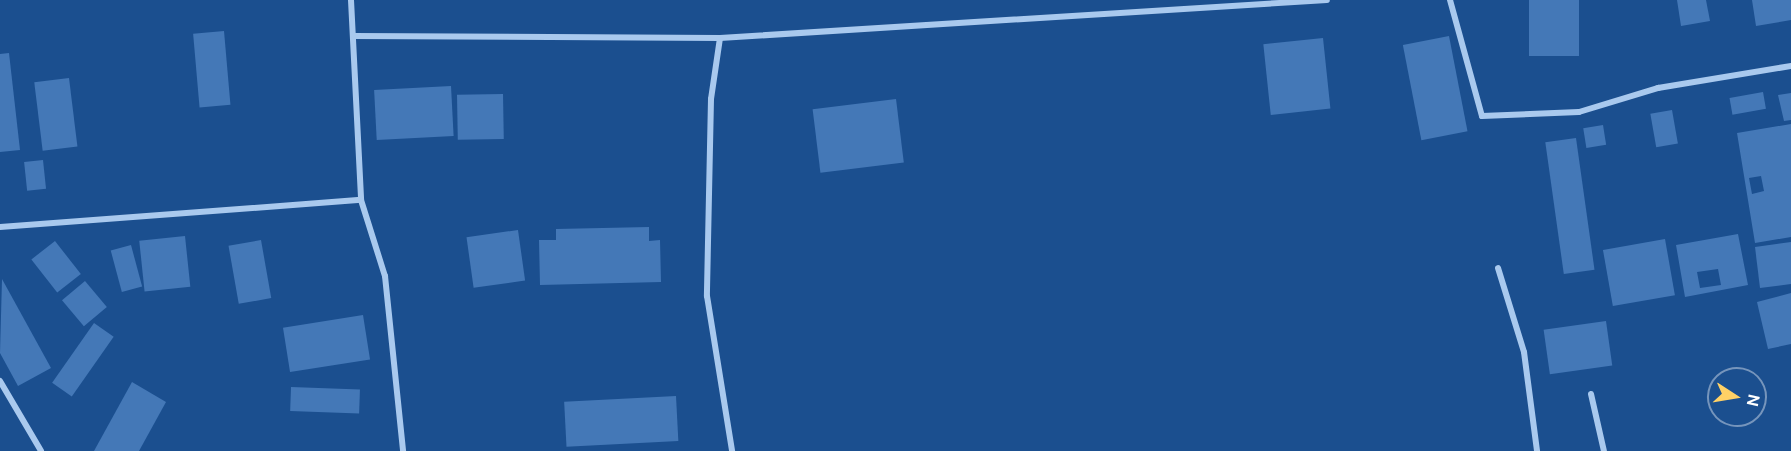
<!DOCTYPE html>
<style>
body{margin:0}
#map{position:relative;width:1791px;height:451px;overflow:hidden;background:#1b4f8f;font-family:"DM Sans",sans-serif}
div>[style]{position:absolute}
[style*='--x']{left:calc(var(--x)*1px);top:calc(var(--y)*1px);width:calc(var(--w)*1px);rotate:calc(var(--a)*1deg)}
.building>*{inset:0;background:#4478b7;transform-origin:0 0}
.street>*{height:6px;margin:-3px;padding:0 3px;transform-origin:3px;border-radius:3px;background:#a9c9ee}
span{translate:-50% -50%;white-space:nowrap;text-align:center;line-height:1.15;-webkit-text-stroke:4.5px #1b4f8f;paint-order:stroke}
.north{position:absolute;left:1707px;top:367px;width:60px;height:60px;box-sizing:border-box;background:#1b4f8f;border:2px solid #7695bc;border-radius:50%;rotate:102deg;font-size:16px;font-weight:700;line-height:24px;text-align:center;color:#fff}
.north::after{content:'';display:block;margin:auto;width:21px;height:27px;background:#ffd166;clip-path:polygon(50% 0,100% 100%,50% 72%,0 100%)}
</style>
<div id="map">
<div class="building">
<i style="left:1529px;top:0;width:50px;height:56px"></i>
<i style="clip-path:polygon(1677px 0,1706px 0,1710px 21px,1681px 26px)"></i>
<i style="clip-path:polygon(1752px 0,1791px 0,1791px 20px,1756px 26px)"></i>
<i style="left:224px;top:31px;width:74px;height:31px;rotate:85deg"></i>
<i style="left:1449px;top:36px;width:97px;height:47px;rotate:79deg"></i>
<i style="left:1323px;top:38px;width:71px;height:60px;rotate:84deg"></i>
<i style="clip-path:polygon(9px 53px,20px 150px,0 152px,0 54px)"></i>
<i style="left:69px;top:78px;width:69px;height:35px;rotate:83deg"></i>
<i style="left:451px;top:86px;width:50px;height:77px;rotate:87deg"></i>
<i style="left:1763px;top:92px;width:17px;height:34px;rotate:80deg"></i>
<i style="clip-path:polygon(1791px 93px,1791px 120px,1784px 121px,1778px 95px)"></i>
<i style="left:503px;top:94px;width:45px;height:46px;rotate:89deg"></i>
<i style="left:896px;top:99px;width:64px;height:84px;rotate:83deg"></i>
<i style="left:1672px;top:110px;width:34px;height:22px;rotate:80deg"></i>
<i style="clip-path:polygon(evenodd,1791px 124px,1791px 237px,1755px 243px,1737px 133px,1791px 124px,1761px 176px,1764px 191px,1752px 194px,1749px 178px,1761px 176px)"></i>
<i style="left:1603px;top:125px;width:20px;height:20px;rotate:81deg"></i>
<i style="left:1576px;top:138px;width:133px;height:31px;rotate:82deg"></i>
<i style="left:43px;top:160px;width:29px;height:19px;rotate:84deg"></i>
<i style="clip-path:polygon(649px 227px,649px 241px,660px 240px,661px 282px,540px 285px,539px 240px,556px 240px,556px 229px)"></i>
<i style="left:518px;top:230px;width:51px;height:52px;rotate:82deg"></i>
<i style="clip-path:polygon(evenodd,1738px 234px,1748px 285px,1685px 297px,1676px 245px,1738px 234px,1718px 269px,1721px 285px,1700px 288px,1697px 272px,1718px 269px)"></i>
<i style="left:185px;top:236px;width:51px;height:46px;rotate:84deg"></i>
<i style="left:1665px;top:239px;width:57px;height:63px;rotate:80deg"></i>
<i style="left:261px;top:240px;width:59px;height:33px;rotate:80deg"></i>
<i style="left:55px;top:241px;width:42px;height:30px;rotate:52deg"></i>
<i style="clip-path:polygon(1791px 242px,1791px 284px,1760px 288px,1755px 247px)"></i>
<i style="left:131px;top:245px;width:43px;height:21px;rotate:75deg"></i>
<i style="clip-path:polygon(2px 279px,51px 368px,18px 386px,0 353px)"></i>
<i style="left:85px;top:281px;width:34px;height:30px;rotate:50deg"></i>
<i style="clip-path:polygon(1791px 293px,1791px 344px,1768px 349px,1757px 302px)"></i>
<i style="left:363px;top:315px;width:45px;height:81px;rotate:81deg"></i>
<i style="left:1606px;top:321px;width:45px;height:63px;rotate:82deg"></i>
<i style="left:94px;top:323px;width:24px;height:73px;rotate:35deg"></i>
<i style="clip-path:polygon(132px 382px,166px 402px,139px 451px,94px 451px)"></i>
<i style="left:291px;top:387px;width:69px;height:24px;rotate:2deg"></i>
<i style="left:676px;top:396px;width:45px;height:112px;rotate:87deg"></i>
</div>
<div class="street">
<i style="--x:351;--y:0;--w:200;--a:87.1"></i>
<i style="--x:361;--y:200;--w:80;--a:72.5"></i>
<i style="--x:385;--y:276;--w:176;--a:84.1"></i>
<i style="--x:1450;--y:0;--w:120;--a:74.6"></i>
<i style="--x:1482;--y:116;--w:97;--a:-2.4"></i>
<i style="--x:1579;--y:112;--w:83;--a:-16.9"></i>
<i style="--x:1658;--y:88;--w:135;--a:-9.4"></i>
<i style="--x:354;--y:36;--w:366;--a:0.3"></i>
<i style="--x:720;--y:38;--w:608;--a:-3.58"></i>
<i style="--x:720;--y:38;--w:62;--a:98.4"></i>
<i style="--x:711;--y:99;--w:197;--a:91.2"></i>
<i style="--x:707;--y:296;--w:157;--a:80.8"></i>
<i style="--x:0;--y:227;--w:362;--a:-4.3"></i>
<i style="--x:1498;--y:268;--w:88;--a:72.8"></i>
<i style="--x:1524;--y:352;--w:100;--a:82.5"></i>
<i style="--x:0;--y:381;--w:81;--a:59.6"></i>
<i style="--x:1591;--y:394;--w:58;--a:77.2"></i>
</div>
<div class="north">N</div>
</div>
